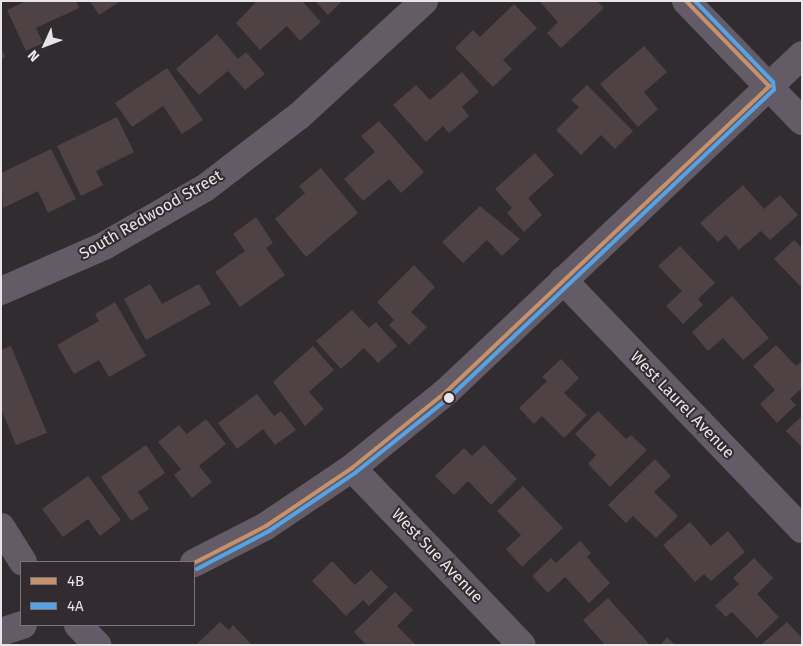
<!DOCTYPE html>
<style>
body{margin:0}
#map{position:relative;width:803px;height:646px;overflow:hidden;background:#312c2f;font-family:"Fira Sans",sans-serif}
div>[style]{position:absolute}
[style*='--x']{left:calc(var(--x)*1px);top:calc(var(--y)*1px);width:calc(var(--w)*1px);rotate:calc(var(--a)*1deg)}
.building>*{inset:0;background:#4e4245}
.minor>*{height:28px;margin:-14px;padding:0 14px;transform-origin:14px;border-radius:14px;background:#635c67}
.bus-1>*{height:4px;margin:-2px;padding:0 2px;transform-origin:2px;border-radius:2px;background:#c7916a}
.bus-2>*{height:4px;margin:-2px;padding:0 2px;transform-origin:2px;border-radius:2px;background:#53a3e8}
.dots>*{width:14px;height:14px;translate:-50% -50%;box-sizing:border-box;border:2px solid #322b2f;border-radius:50%}
span{translate:-50% -50%;white-space:nowrap;text-align:center;line-height:1.15;-webkit-text-stroke:4px #322b2f;paint-order:stroke}
.street-label{font-size:16px;color:#e9e4e7}
.frame{position:absolute;inset:0;border:2px solid #e9e4e7;pointer-events:none}
.legend{position:absolute;left:20px;top:561px;width:175px;height:65px;box-sizing:border-box;background:#322b2f;border:1px solid #7b7579;margin:0;padding:6px 9px;list-style:none;font-size:15px;color:#e9e4e7}
.legend li{display:flex;align-items:center;gap:10px;height:25px}
.legend b{width:25px;border:1px solid #7b7579}
.north{position:absolute;left:20px;top:20px;width:50px;height:50px;-webkit-text-stroke:4px #322b2f;paint-order:stroke;rotate:227deg;font-size:14px;font-weight:700;line-height:20px;text-align:center;color:#e9e4e7}
.north::after{content:'';display:block;margin:auto;width:18px;height:22px;background:#e9e4e7;clip-path:polygon(50% 0,100% 100%,50% 72%,0 100%)}
</style>
<div id="map">
<div class="building">
<i style="clip-path:polygon(27px 1px,76px 1px,79px 8px,36px 28px,43px 43px,26px 51px,7px 10px)"></i>
<i style="clip-path:polygon(90px 1px,121px 1px,99px 15px)"></i>
<i style="clip-path:polygon(257px 1px,302px 1px,321px 22px,300px 41px,287px 26px,260px 50px,236px 23px)"></i>
<i style="clip-path:polygon(315px 1px,342px 1px,328px 15px)"></i>
<i style="clip-path:polygon(539px 1px,597px 1px,604px 8px,561px 48px,547px 33px,558px 22px)"></i>
<i style="clip-path:polygon(514px 4px,537px 28px,503px 60px,512px 69px,493px 87px,455px 48px,473px 30px,480px 37px)"></i>
<i style="clip-path:polygon(217px 34px,238px 59px,246px 52px,265px 74px,245px 90px,228px 71px,199px 95px,176px 69px)"></i>
<i style="clip-path:polygon(644px 46px,667px 72px,644px 92px,658px 109px,638px 127px,600px 84px)"></i>
<i style="clip-path:polygon(1px 48px,5px 57px,1px 59px)"></i>
<i style="clip-path:polygon(167px 68px,203px 120px,182px 134px,163px 106px,132px 127px,115px 103px)"></i>
<i style="clip-path:polygon(462px 72px,479px 92px,462px 107px,469px 116px,449px 133px,443px 126px,426px 142px,393px 105px,416px 85px,430px 100px)"></i>
<i style="clip-path:polygon(587px 85px,633px 131px,615px 149px,601px 135px,581px 155px,556px 130px,579px 107px,571px 100px)"></i>
<i style="clip-path:polygon(117px 117px,134px 152px,96px 171px,103px 185px,81px 196px,57px 146px)"></i>
<i style="clip-path:polygon(379px 121px,424px 172px,401px 193px,389px 179px,363px 201px,344px 179px,375px 152px,361px 136px)"></i>
<i style="clip-path:polygon(51px 149px,76px 199px,48px 213px,38px 191px,3px 208px,1px 173px)"></i>
<i style="clip-path:polygon(535px 153px,554px 175px,528px 198px,542px 215px,524px 232px,507px 213px,512px 208px,495px 189px)"></i>
<i style="clip-path:polygon(321px 168px,358px 213px,306px 257px,275px 219px,305px 193px,299px 186px)"></i>
<i style="clip-path:polygon(743px 185px,764px 209px,780px 195px,798px 215px,770px 240px,761px 231px,739px 250px,726px 235px,718px 242px,700px 223px)"></i>
<i style="clip-path:polygon(480px 206px,520px 239px,502px 256px,487px 240px,463px 263px,442px 242px)"></i>
<i style="clip-path:polygon(256px 217px,273px 243px,266px 248px,285px 275px,240px 307px,215px 272px,245px 251px,233px 234px)"></i>
<i style="clip-path:polygon(794px 240px,802px 248px,802px 288px,774px 259px)"></i>
<i style="clip-path:polygon(680px 246px,715px 283px,698px 299px,703px 305px,683px 324px,666px 306px,682px 291px,658px 266px)"></i>
<i style="clip-path:polygon(414px 265px,435px 287px,411px 312px,427px 327px,409px 345px,389px 325px,394px 320px,377px 302px)"></i>
<i style="clip-path:polygon(150px 284px,162px 304px,199px 284px,211px 304px,146px 340px,124px 299px)"></i>
<i style="clip-path:polygon(732px 296px,769px 338px,743px 360px,723px 338px,708px 351px,692px 332px)"></i>
<i style="clip-path:polygon(115px 302px,146px 356px,109px 377px,99px 360px,74px 374px,57px 345px,99px 321px,95px 314px)"></i>
<i style="clip-path:polygon(352px 310px,369px 328px,376px 322px,397px 346px,378px 363px,364px 348px,341px 369px,316px 341px)"></i>
<i style="clip-path:polygon(776px 345px,796px 366px,802px 361px,802px 388px,790px 399px,796px 405px,777px 423px,760px 404px,775px 390px,753px 366px)"></i>
<i style="clip-path:polygon(11px 346px,47px 433px,16px 445px,1px 409px,1px 350px)"></i>
<i style="clip-path:polygon(313px 346px,334px 370px,309px 392px,324px 409px,305px 426px,273px 382px)"></i>
<i style="clip-path:polygon(561px 359px,579px 378px,564px 393px,587px 415px,564px 438px,542px 416px,534px 424px,519px 408px,547px 381px,542px 377px)"></i>
<i style="clip-path:polygon(257px 394px,274px 416px,281px 411px,296px 430px,275px 445px,263px 429px,237px 449px,218px 423px)"></i>
<i style="clip-path:polygon(598px 411px,626px 439px,631px 435px,647px 450px,610px 487px,588px 464px,596px 455px,575px 434px)"></i>
<i style="clip-path:polygon(802px 416px,802px 447px,786px 431px)"></i>
<i style="clip-path:polygon(206px 419px,226px 444px,199px 466px,212px 482px,192px 498px,174px 475px,181px 469px,158px 442px,179px 425px,187px 434px)"></i>
<i style="clip-path:polygon(146px 445px,165px 473px,138px 492px,149px 509px,131px 521px,101px 477px)"></i>
<i style="clip-path:polygon(484px 445px,517px 479px,491px 505px,468px 481px,454px 495px,435px 476px,464px 448px,472px 456px)"></i>
<i style="clip-path:polygon(655px 459px,671px 476px,654px 492px,678px 516px,656px 538px,633px 516px,626px 523px,608px 505px)"></i>
<i style="clip-path:polygon(88px 476px,121px 520px,100px 536px,88px 519px,63px 537px,42px 509px)"></i>
<i style="clip-path:polygon(523px 486px,563px 528px,522px 567px,506px 549px,521px 535px,497px 511px)"></i>
<i style="clip-path:polygon(690px 522px,711px 546px,728px 531px,745px 552px,711px 581px,704px 574px,695px 582px,663px 545px)"></i>
<i style="clip-path:polygon(580px 541px,591px 553px,587px 557px,610px 583px,589px 603px,565px 577px,548px 593px,532px 576px,551px 558px,556px 563px)"></i>
<i style="clip-path:polygon(754px 558px,773px 578px,757px 594px,779px 617px,757px 638px,732px 612px,726px 617px,715px 606px,739px 584px,733px 578px)"></i>
<i style="clip-path:polygon(332px 561px,355px 585px,371px 570px,388px 587px,369px 606px,363px 600px,346px 616px,312px 581px)"></i>
<i style="clip-path:polygon(395px 592px,413px 610px,397px 626px,416px 645px,366px 645px,354px 632px)"></i>
<i style="clip-path:polygon(608px 598px,650px 645px,605px 645px,583px 620px)"></i>
<i style="clip-path:polygon(220px 622px,229px 630px,233px 625px,252px 645px,196px 645px)"></i>
<i style="clip-path:polygon(787px 622px,802px 638px,802px 645px,761px 645px)"></i>
<i style="clip-path:polygon(667px 637px,675px 645px,660px 645px)"></i>
</div>
<div class="minor">
<i style="--x:686;--y:1;--w:167;--a:46"></i>
<i style="--x:563;--y:280;--w:345;--a:46.2"></i>
<i style="--x:1;--y:291;--w:112;--a:-23.6"></i>
<i style="--x:104;--y:246;--w:116;--a:-29.9"></i>
<i style="--x:205;--y:188;--w:118;--a:-37.5"></i>
<i style="--x:299;--y:116;--w:170;--a:-42.6"></i>
<i style="--x:352;--y:468;--w:245;--a:46.2"></i>
<i style="--x:1;--y:527;--w:41;--a:57.8"></i>
<i style="--x:194;--y:563;--w:81;--a:-27.2"></i>
<i style="--x:266;--y:526;--w:104;--a:-34"></i>
<i style="--x:352;--y:468;--w:122;--a:-39"></i>
<i style="--x:447;--y:391;--w:489;--a:-43.4"></i>
<i style="--x:78;--y:625;--w:28;--a:46"></i>
<i style="--x:1;--y:632;--w:23;--a:-18"></i>
</div>
<div class="bus-1">
<i style="--x:194;--y:563;--w:81;--a:-27.2"></i>
<i style="--x:266;--y:526;--w:104;--a:-34"></i>
<i style="--x:352;--y:468;--w:122;--a:-39"></i>
<i style="--x:447;--y:391;--w:444;--a:-43.4"></i>
<i style="--x:769;--y:86;--w:119;--a:-134.3"></i>
</div>
<div class="bus-2">
<i style="--x:197;--y:569;--w:81;--a:-27.8"></i>
<i style="--x:269;--y:531;--w:104;--a:-34"></i>
<i style="--x:355;--y:473;--w:123;--a:-38.7"></i>
<i style="--x:451;--y:396;--w:445;--a:-43.5"></i>
<i style="--x:774;--y:90;--w:8;--a:-97"></i>
<i style="--x:773;--y:82;--w:112;--a:-133.9"></i>
</div>
<div class="dots">
<i style="left:449px;top:398px;background:#e9e4e7"></i>
</div>
<div class="street-label">
<span style="left:151px;top:215px;rotate:-30deg">South Redwood Street</span>
<span style="left:682px;top:405px;rotate:46deg">West Laurel Avenue</span>
<span style="left:437px;top:556px;rotate:46deg">West Sue Avenue</span>
</div>
<div class="frame"></div>
<ul class="legend">
<li><b style="height:6px;background:#c7916a"></b>4B</li>
<li><b style="height:6px;background:#53a3e8"></b>4A</li>
</ul>
<div class="north">N</div>
</div>
